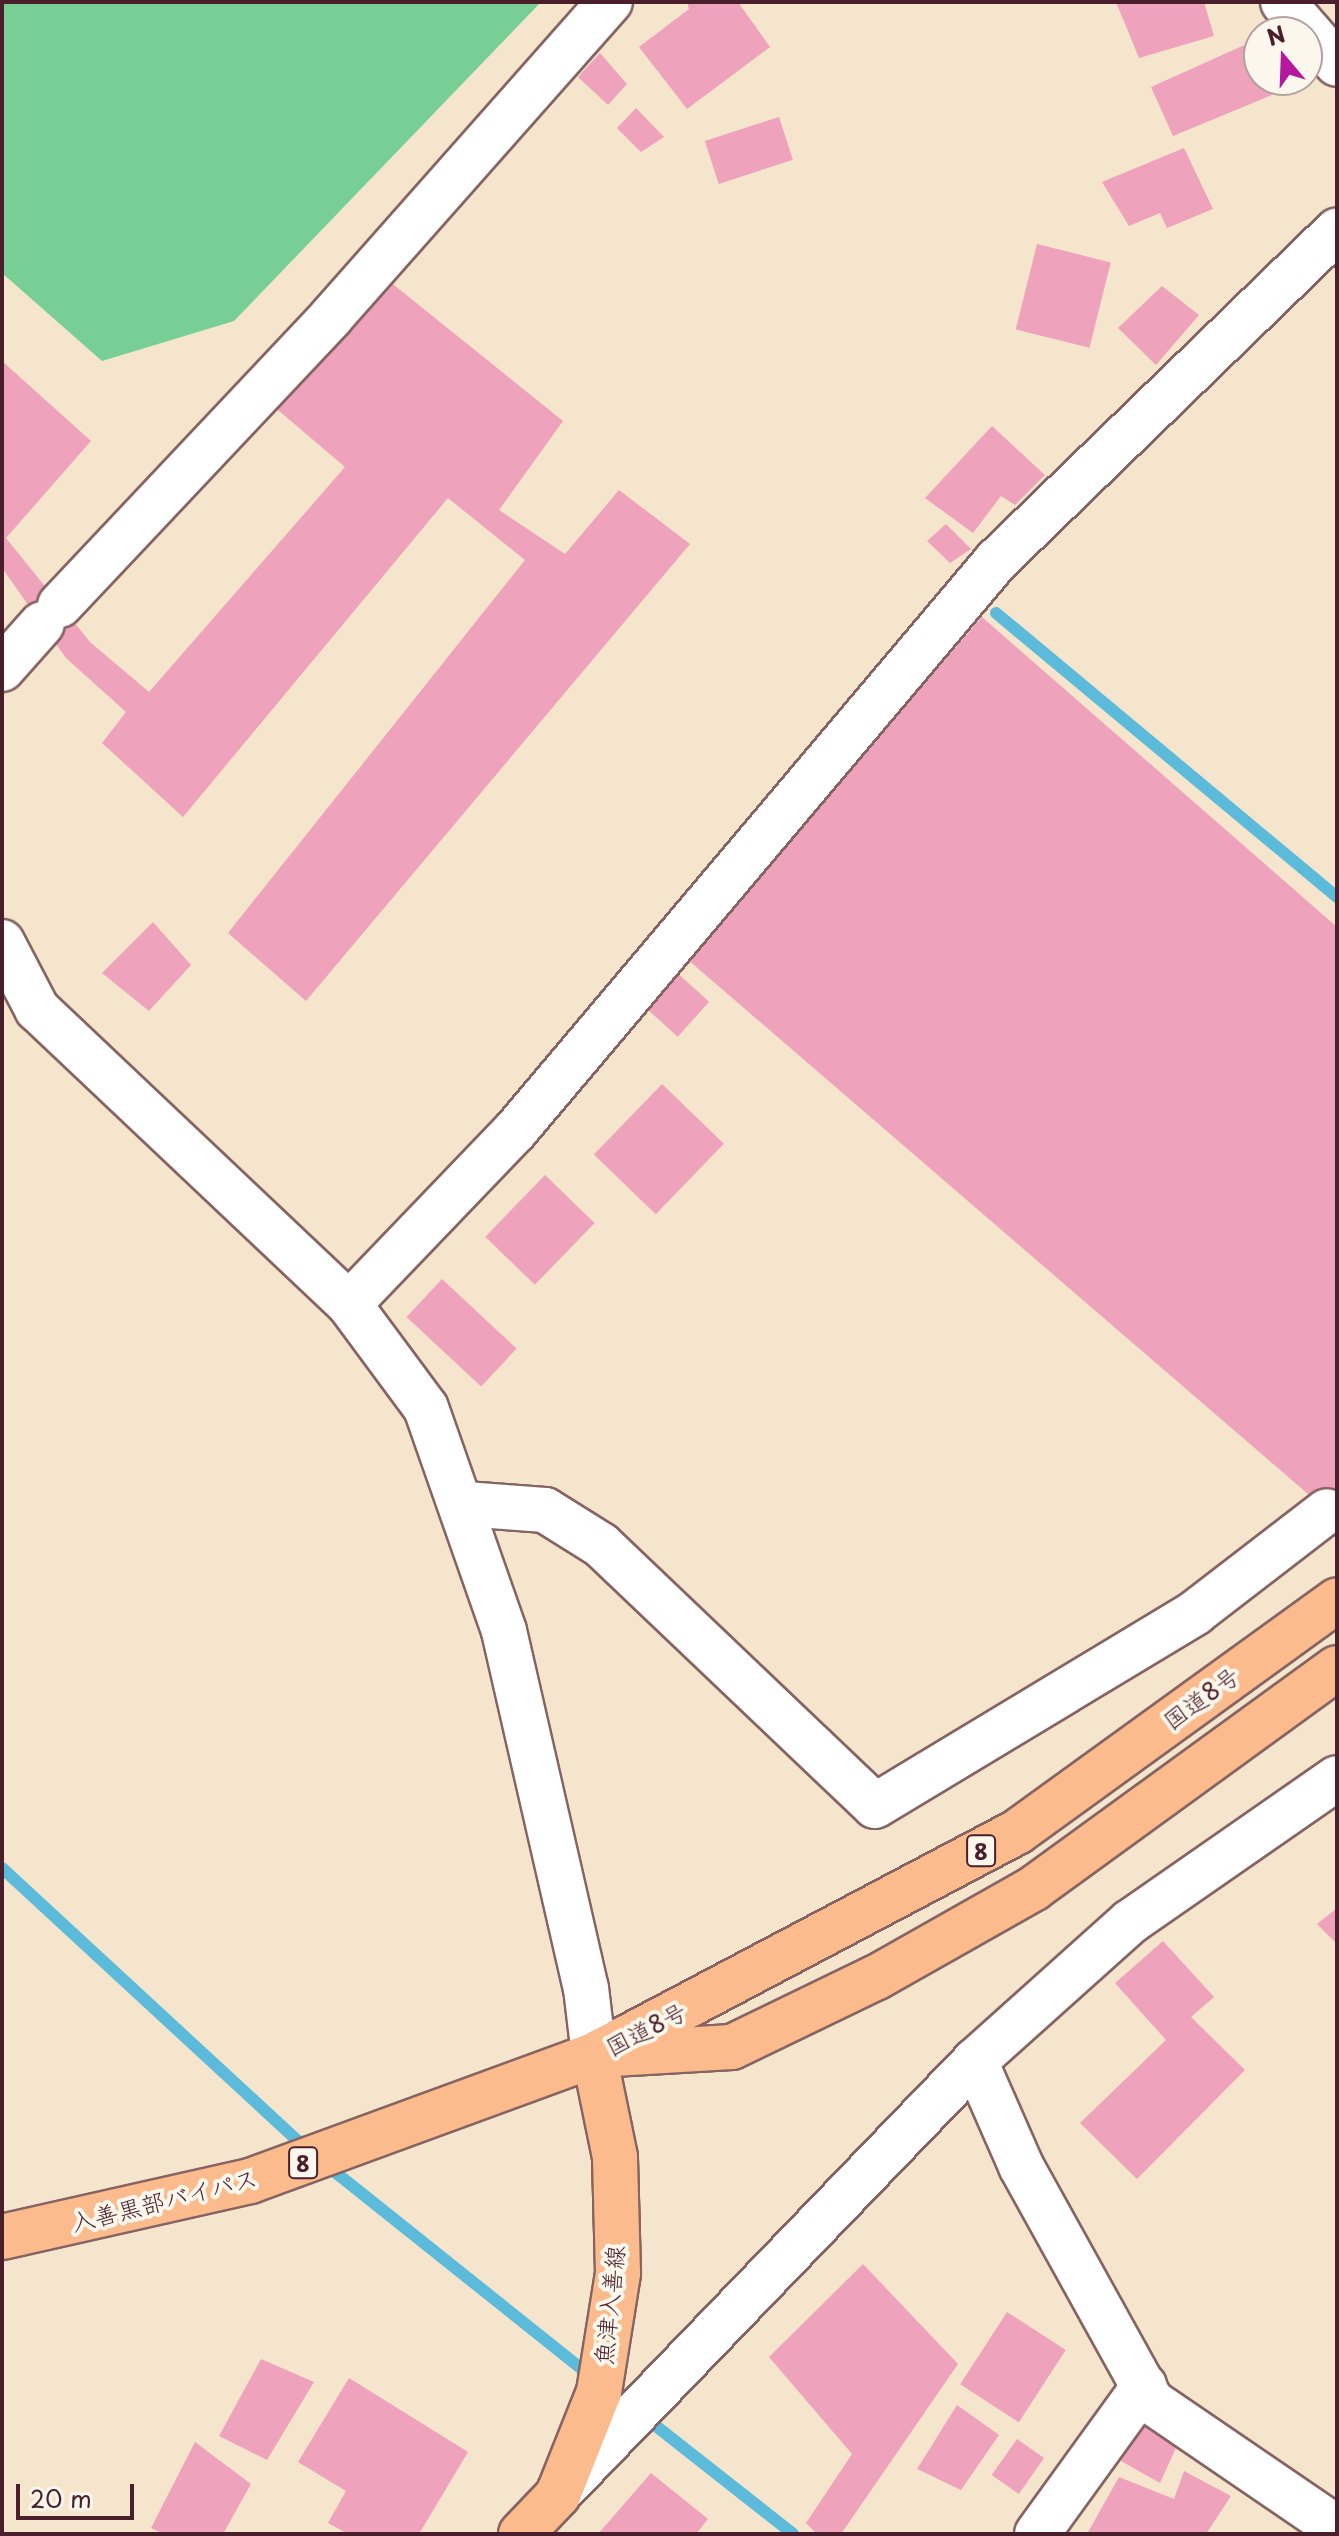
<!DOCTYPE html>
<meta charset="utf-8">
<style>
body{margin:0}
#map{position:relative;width:1339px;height:2536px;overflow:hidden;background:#f5e5cc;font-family:"Playpen Sans","Klee One",sans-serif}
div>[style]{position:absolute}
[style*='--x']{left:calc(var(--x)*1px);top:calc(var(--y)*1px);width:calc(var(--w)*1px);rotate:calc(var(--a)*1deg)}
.green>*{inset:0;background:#77cf95}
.stream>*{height:12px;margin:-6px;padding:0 6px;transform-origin:6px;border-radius:6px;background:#5cbbdb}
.building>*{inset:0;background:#efa2bc;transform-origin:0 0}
.roads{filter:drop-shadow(2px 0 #866463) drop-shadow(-2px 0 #866463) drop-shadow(0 2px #866463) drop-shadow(0 -2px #866463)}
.minor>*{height:44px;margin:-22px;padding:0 22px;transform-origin:22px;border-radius:22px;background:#fff}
.major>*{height:44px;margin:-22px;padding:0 22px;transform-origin:22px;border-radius:22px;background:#fbbb8c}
.highway>*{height:44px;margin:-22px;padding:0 22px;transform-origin:22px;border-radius:22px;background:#fbbb8c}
span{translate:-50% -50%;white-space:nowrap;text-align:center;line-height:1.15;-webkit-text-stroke:8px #fbf7ec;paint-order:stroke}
.shield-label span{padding:2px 6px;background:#fbf7ec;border:2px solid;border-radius:6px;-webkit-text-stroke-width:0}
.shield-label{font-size:22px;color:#4a1f2b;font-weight:700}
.street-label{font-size:24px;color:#4a1f2b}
.frame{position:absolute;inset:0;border:4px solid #4a1f2b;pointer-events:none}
.north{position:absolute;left:1243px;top:16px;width:80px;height:80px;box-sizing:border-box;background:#fbf7ec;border:2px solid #b4a19f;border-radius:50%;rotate:341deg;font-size:22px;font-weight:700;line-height:32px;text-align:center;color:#4a1f2b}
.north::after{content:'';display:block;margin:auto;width:28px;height:36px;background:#b5179e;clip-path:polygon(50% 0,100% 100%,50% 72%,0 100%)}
.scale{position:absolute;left:16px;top:2484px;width:118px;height:36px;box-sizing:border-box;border:4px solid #4a1f2b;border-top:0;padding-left:10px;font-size:24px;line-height:28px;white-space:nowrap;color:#4a1f2b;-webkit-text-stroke:6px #fbf7ec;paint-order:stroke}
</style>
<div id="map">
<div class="green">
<i style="clip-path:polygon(2px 2px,541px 2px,234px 321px,102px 361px,2px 273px)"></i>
</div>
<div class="stream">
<i style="--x:996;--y:613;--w:444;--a:39.8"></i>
<i style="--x:2;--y:1868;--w:416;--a:42.7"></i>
<i style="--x:325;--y:2164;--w:342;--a:38.6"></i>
<i style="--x:642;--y:2415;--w:192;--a:38.2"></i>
</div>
<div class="building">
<i style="clip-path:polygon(687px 2px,738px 2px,770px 47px,687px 109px,639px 47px,689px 9px)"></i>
<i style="clip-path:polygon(1116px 2px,1204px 2px,1214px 36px,1139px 58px)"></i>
<i style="clip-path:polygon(1249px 43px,1259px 80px,1272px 95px,1173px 136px,1151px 87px)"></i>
<i style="clip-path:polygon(600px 53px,627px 84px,608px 105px,578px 77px)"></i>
<i style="clip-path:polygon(636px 108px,664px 137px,641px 152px,617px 128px)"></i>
<i style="left:779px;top:117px;width:45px;height:78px;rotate:72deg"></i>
<i style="clip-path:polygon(1184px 148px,1213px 209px,1167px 228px,1160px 213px,1129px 226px,1102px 182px)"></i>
<i style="left:1037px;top:244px;width:76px;height:88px;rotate:14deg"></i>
<i style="clip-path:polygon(384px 277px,563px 421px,499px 510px,565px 554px,619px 490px,690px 544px,306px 1001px,228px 933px,525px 560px,448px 498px,183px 817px,102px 743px,126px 712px,66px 658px,2px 568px,2px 361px,91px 441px,6px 538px,90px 642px,149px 692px,345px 467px,272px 405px)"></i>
<i style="clip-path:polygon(1162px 286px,1199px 315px,1156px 365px,1118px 328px)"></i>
<i style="clip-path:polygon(992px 426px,1045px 475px,1015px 505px,1001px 496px,973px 533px,925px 498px)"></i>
<i style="clip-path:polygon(946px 524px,971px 549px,950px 563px,927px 541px)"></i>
<i style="clip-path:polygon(982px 617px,1337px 927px,1337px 1519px,687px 959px)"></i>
<i style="clip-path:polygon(153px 922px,191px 965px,149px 1011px,102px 973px)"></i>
<i style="left:675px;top:971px;width:46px;height:47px;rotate:42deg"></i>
<i style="left:662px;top:1084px;width:86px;height:98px;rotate:44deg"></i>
<i style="left:545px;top:1175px;width:69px;height:86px;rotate:44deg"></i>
<i style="left:442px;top:1279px;width:102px;height:52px;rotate:43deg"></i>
<i style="clip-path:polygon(1337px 1908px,1337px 1944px,1317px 1924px)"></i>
<i style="clip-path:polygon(1163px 1941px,1214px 1997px,1191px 2017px,1245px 2070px,1137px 2179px,1080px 2123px,1166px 2040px,1115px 1983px)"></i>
<i style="clip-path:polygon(863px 2264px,958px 2364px,841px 2534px,817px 2534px,806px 2523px,852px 2454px,769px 2357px)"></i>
<i style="left:1007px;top:2312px;width:70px;height:86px;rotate:33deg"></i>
<i style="clip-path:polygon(261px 2359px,314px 2382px,267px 2460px,219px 2436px)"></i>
<i style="clip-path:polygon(349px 2378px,468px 2452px,419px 2534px,348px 2534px,328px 2523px,346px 2491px,298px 2462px)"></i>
<i style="clip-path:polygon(957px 2405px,999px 2435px,961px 2490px,917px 2469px)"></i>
<i style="clip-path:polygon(1141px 2415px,1180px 2439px,1160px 2483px,1121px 2461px)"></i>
<i style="left:1017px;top:2439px;width:33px;height:44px;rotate:35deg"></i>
<i style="clip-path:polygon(195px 2442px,251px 2484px,223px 2534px,164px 2534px,151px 2528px)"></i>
<i style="clip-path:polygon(1184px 2471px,1231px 2496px,1206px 2534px,1087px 2534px,1119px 2477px,1174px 2499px)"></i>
<i style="clip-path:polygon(651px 2473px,708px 2519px,696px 2534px,598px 2534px)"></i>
</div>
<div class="roads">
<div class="minor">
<i style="--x:1283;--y:2;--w:82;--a:48.9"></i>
<i style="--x:60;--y:605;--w:395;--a:-46.7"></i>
<i style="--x:331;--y:317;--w:421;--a:-48.5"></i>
<i style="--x:2;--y:669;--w:60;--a:-48.4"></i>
<i style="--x:2;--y:942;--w:76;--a:62.4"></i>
<i style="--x:37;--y:1009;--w:429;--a:43.4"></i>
<i style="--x:349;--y:1304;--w:129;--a:53.5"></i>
<i style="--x:426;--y:1408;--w:236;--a:70.7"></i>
<i style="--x:504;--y:1631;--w:366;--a:77.1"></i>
<i style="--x:586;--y:1988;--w:67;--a:83.2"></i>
<i style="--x:349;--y:1304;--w:240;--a:-46.2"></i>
<i style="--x:515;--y:1131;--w:746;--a:-49.84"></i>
<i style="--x:996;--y:561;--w:475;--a:-44.1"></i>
<i style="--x:465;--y:1504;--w:80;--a:4.3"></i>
<i style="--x:545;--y:1510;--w:66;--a:32"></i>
<i style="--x:601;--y:1545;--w:378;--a:43.6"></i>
<i style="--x:875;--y:1806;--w:375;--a:-31.1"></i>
<i style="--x:1196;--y:1612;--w:165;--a:-37.6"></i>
<i style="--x:975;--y:2061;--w:115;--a:66.3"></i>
<i style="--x:1021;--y:2166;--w:270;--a:61"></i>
<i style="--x:1152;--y:2402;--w:224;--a:34.3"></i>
<i style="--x:558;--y:2494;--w:601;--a:-46.08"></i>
<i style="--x:975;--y:2061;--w:208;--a:-41.9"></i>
<i style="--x:1130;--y:1922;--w:252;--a:-34.8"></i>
<i style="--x:1037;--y:2534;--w:183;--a:-54.1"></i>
</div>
<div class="major">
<i style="--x:521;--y:2534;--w:54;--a:-46.5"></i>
<i style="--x:558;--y:2495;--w:111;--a:-68.3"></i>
<i style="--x:599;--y:2392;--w:121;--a:-80.9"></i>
<i style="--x:618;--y:2273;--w:116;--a:-91.5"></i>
<i style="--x:615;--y:2157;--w:104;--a:-101.6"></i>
</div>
<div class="highway">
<i style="--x:613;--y:2054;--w:119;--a:-3.4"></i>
<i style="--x:732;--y:2047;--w:161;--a:-25.8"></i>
<i style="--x:877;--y:1977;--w:180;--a:-29.5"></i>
<i style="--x:1034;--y:1888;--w:374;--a:-36"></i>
<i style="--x:2;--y:2237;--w:254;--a:-12.7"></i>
<i style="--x:250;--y:2181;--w:366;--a:-20.1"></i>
<i style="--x:594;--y:2055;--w:478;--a:-27.8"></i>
<i style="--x:1017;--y:1832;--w:395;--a:-35.9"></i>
</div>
</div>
<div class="shield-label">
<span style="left:981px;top:1851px">8</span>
<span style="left:303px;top:2163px">8</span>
</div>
<div class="street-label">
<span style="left:1201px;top:1698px;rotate:-36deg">国道8号</span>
<span style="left:646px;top:2029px;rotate:-27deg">国道8号</span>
<span style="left:164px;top:2200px;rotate:-14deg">入善黒部バイパス</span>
<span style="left:609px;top:2305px;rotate:-84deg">魚津入善線</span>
</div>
<div class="frame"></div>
<div class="north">N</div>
<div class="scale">20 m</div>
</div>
